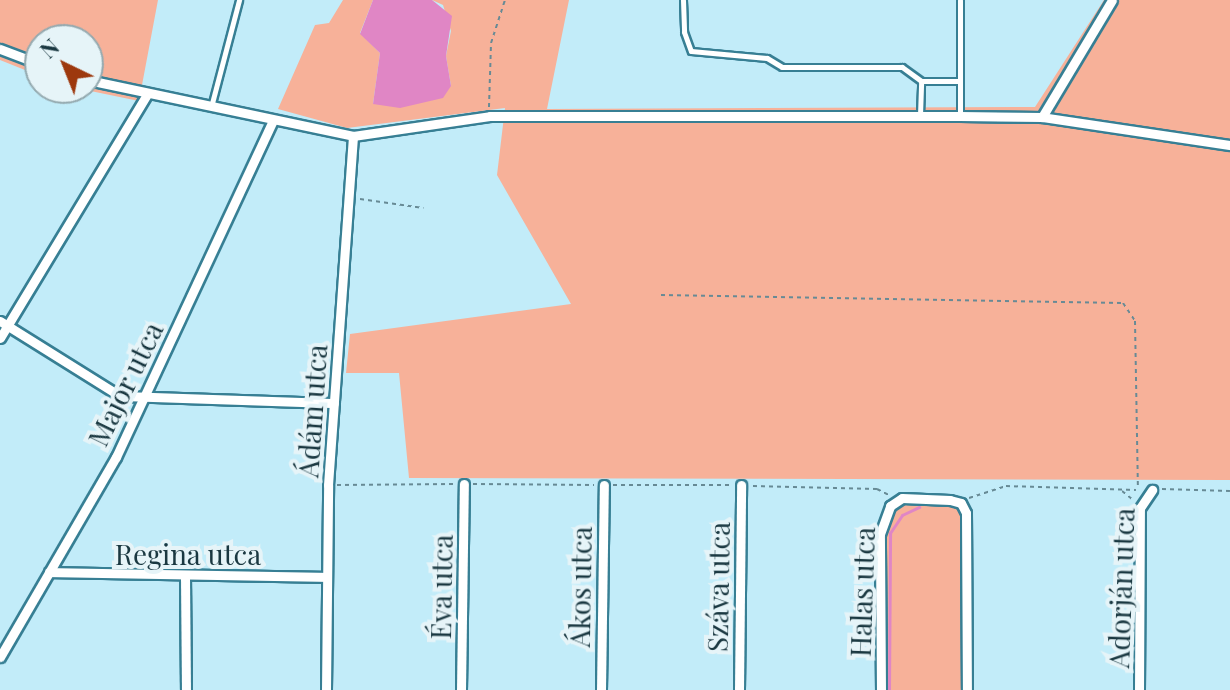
<!DOCTYPE html>
<meta charset="utf-8">
<style>
body{margin:0}
#map{position:relative;width:1230px;height:690px;overflow:hidden;background:#c2ecf9;font-family:"Playfair Display",serif}
div>[style]{position:absolute}
[style*='--x']{left:calc(var(--x)*1px);top:calc(var(--y)*1px);width:calc(var(--w)*1px);rotate:calc(var(--a)*1deg)}
.green>*{inset:0;background:#f7b199}
.water>*{inset:0;background:#e086c5}
.stream>*{height:3px;margin:-1.5px;padding:0 1.5px;transform-origin:1.5px;border-radius:1.5px;background:#e086c5}
.path>*{height:2px;margin-top:-1px;transform-origin:0;background:repeating-linear-gradient(90deg,#678a95 0 4px,transparent 0 8px)}
.roads{filter:drop-shadow(2px 0 #377f94) drop-shadow(-2px 0 #377f94) drop-shadow(0 2px #377f94) drop-shadow(0 -2px #377f94)}
.lane>*{height:5px;margin:-2.5px;padding:0 2.5px;transform-origin:2.5px;border-radius:2.5px;background:#fff}
.street>*{height:9px;margin:-4.5px;padding:0 4.5px;transform-origin:4.5px;border-radius:4.5px;background:#fff}
span{translate:-50% -50%;white-space:nowrap;text-align:center;line-height:1.15;-webkit-text-stroke:8px #e6f4f8;paint-order:stroke}
.street-label{font-size:28px;color:#1a3841}
.north{position:absolute;left:24px;top:24px;width:80px;height:80px;box-sizing:border-box;background:#e6f4f8;border:2px solid #94a9af;border-radius:50%;rotate:317deg;font-size:22px;font-weight:700;line-height:32px;text-align:center;color:#1a3841}
.north::after{content:'';display:block;margin:auto;width:28px;height:36px;background:#9d380d;clip-path:polygon(50% 0,100% 100%,50% 72%,0 100%)}
</style>
<div id="map">
<div class="green">
<i style="clip-path:polygon(0 0,158px 0,139px 101px,76px 88px,88px 88px,88px 40px,40px 40px,40px 76px,0 60px)"></i>
<i style="clip-path:polygon(343px 0,373px 0,360px 33px,380px 53px,373px 104px,451px 86px,446px 56px,451px 31px,443px 5px,432px 0,569px 0,547px 109px,1035px 107px,1104px 0,1230px 0,1230px 480px,409px 478px,399px 373px,346px 373px,350px 334px,571px 304px,497px 175px,505px 108px,347px 128px,278px 109px,315px 25px,329px 23px)"></i>
<i style="clip-path:polygon(951px 504px,963px 513px,963px 690px,881px 690px,882px 533px,895px 505px)"></i>
</div>
<div class="water">
<i style="clip-path:polygon(373px 0,432px 0,452px 16px,446px 56px,451px 86px,443px 98px,400px 108px,373px 104px,380px 53px,360px 34px)"></i>
</div>
<div class="stream">
<i style="--x:889;--y:690;--w:157;--a:-89.6"></i>
<i style="--x:890;--y:533;--w:22;--a:-56"></i>
<i style="--x:902;--y:515;--w:19;--a:-25"></i>
</div>
<div class="path">
<i style="--x:489;--y:107;--w:64;--a:-88.2"></i>
<i style="--x:491;--y:43;--w:45;--a:-72"></i>
<i style="--x:360;--y:199;--w:64;--a:8.1"></i>
<i style="--x:661;--y:295;--w:462;--a:1"></i>
<i style="--x:1123;--y:303;--w:22;--a:56"></i>
<i style="--x:1135;--y:321;--w:168;--a:89"></i>
<i style="--x:473;--y:484;--w:121;--a:0.5"></i>
<i style="--x:337;--y:485;--w:117;--a:-0.5"></i>
<i style="--x:613;--y:485;--w:117;--a:0"></i>
<i style="--x:753;--y:486;--w:124;--a:1.4"></i>
<i style="--x:877;--y:489;--w:13;--a:27"></i>
<i style="--x:1162;--y:489;--w:68;--a:1.7"></i>
<i style="--x:1122;--y:491;--w:14;--a:39"></i>
<i style="--x:969;--y:498;--w:39;--a:-18"></i>
<i style="--x:1006;--y:486;--w:130;--a:1.8"></i>
</div>
<div class="roads">
<div class="lane">
<i style="--x:683;--y:0;--w:32;--a:88"></i>
<i style="--x:684;--y:32;--w:20;--a:70"></i>
<i style="--x:691;--y:51;--w:76;--a:5.3"></i>
<i style="--x:767;--y:58;--w:17;--a:31"></i>
<i style="--x:782;--y:67;--w:120;--a:0"></i>
<i style="--x:902;--y:67;--w:24;--a:36"></i>
<i style="--x:921;--y:81;--w:39;--a:0"></i>
<i style="--x:960;--y:0;--w:115;--a:90"></i>
<i style="--x:211;--y:107;--w:111;--a:-75.3"></i>
<i style="--x:920;--y:115;--w:34;--a:-88"></i>
</div>
<div class="street">
<i style="--x:0;--y:49;--w:43;--a:20.6"></i>
<i style="--x:88;--y:80;--w:271;--a:11.9"></i>
<i style="--x:353;--y:136;--w:138;--a:-8.3"></i>
<i style="--x:490;--y:116;--w:470;--a:0"></i>
<i style="--x:960;--y:116;--w:82;--a:0.7"></i>
<i style="--x:1042;--y:117;--w:190;--a:8.5"></i>
<i style="--x:1042;--y:117;--w:136;--a:-59.1"></i>
<i style="--x:0;--y:321;--w:142;--a:32"></i>
<i style="--x:120;--y:396;--w:214;--a:1.9"></i>
<i style="--x:0;--y:338;--w:285;--a:-58.9"></i>
<i style="--x:49;--y:572;--w:278;--a:1"></i>
<i style="--x:185;--y:577;--w:113;--a:89.5"></i>
<i style="--x:0;--y:657;--w:231;--a:-59.9"></i>
<i style="--x:116;--y:457;--w:370;--a:-65"></i>
<i style="--x:326;--y:690;--w:205;--a:-89.4"></i>
<i style="--x:328;--y:485;--w:350;--a:-85.9"></i>
<i style="--x:461;--y:690;--w:206;--a:-89.2"></i>
<i style="--x:601;--y:690;--w:205;--a:-89.2"></i>
<i style="--x:739;--y:690;--w:205;--a:-89.4"></i>
<i style="--x:881;--y:690;--w:156;--a:-90.4"></i>
<i style="--x:880;--y:534;--w:30;--a:-70"></i>
<i style="--x:890;--y:506;--w:14;--a:-34"></i>
<i style="--x:902;--y:498;--w:48;--a:2.4"></i>
<i style="--x:950;--y:500;--w:11;--a:15"></i>
<i style="--x:961;--y:503;--w:11;--a:63"></i>
<i style="--x:966;--y:513;--w:177;--a:89.7"></i>
<i style="--x:1139;--y:690;--w:182;--a:-89.7"></i>
<i style="--x:1140;--y:508;--w:22;--a:-56"></i>
</div>
</div>
<div class="street-label">
<span style="left:125px;top:384px;rotate:-64deg">Major utca</span>
<span style="left:312px;top:411px;rotate:-86deg">Ádám utca</span>
<span style="left:188px;top:554px">Regina utca</span>
<span style="left:441px;top:587px;rotate:-89deg">Éva utca</span>
<span style="left:580px;top:587px;rotate:-89deg">Ákos utca</span>
<span style="left:718px;top:587px;rotate:-89deg">Száva utca</span>
<span style="left:1121px;top:588px;rotate:-88deg">Adorján utca</span>
<span style="left:862px;top:592px;rotate:-88deg">Halas utca</span>
</div>
<div class="north">N</div>
</div>
